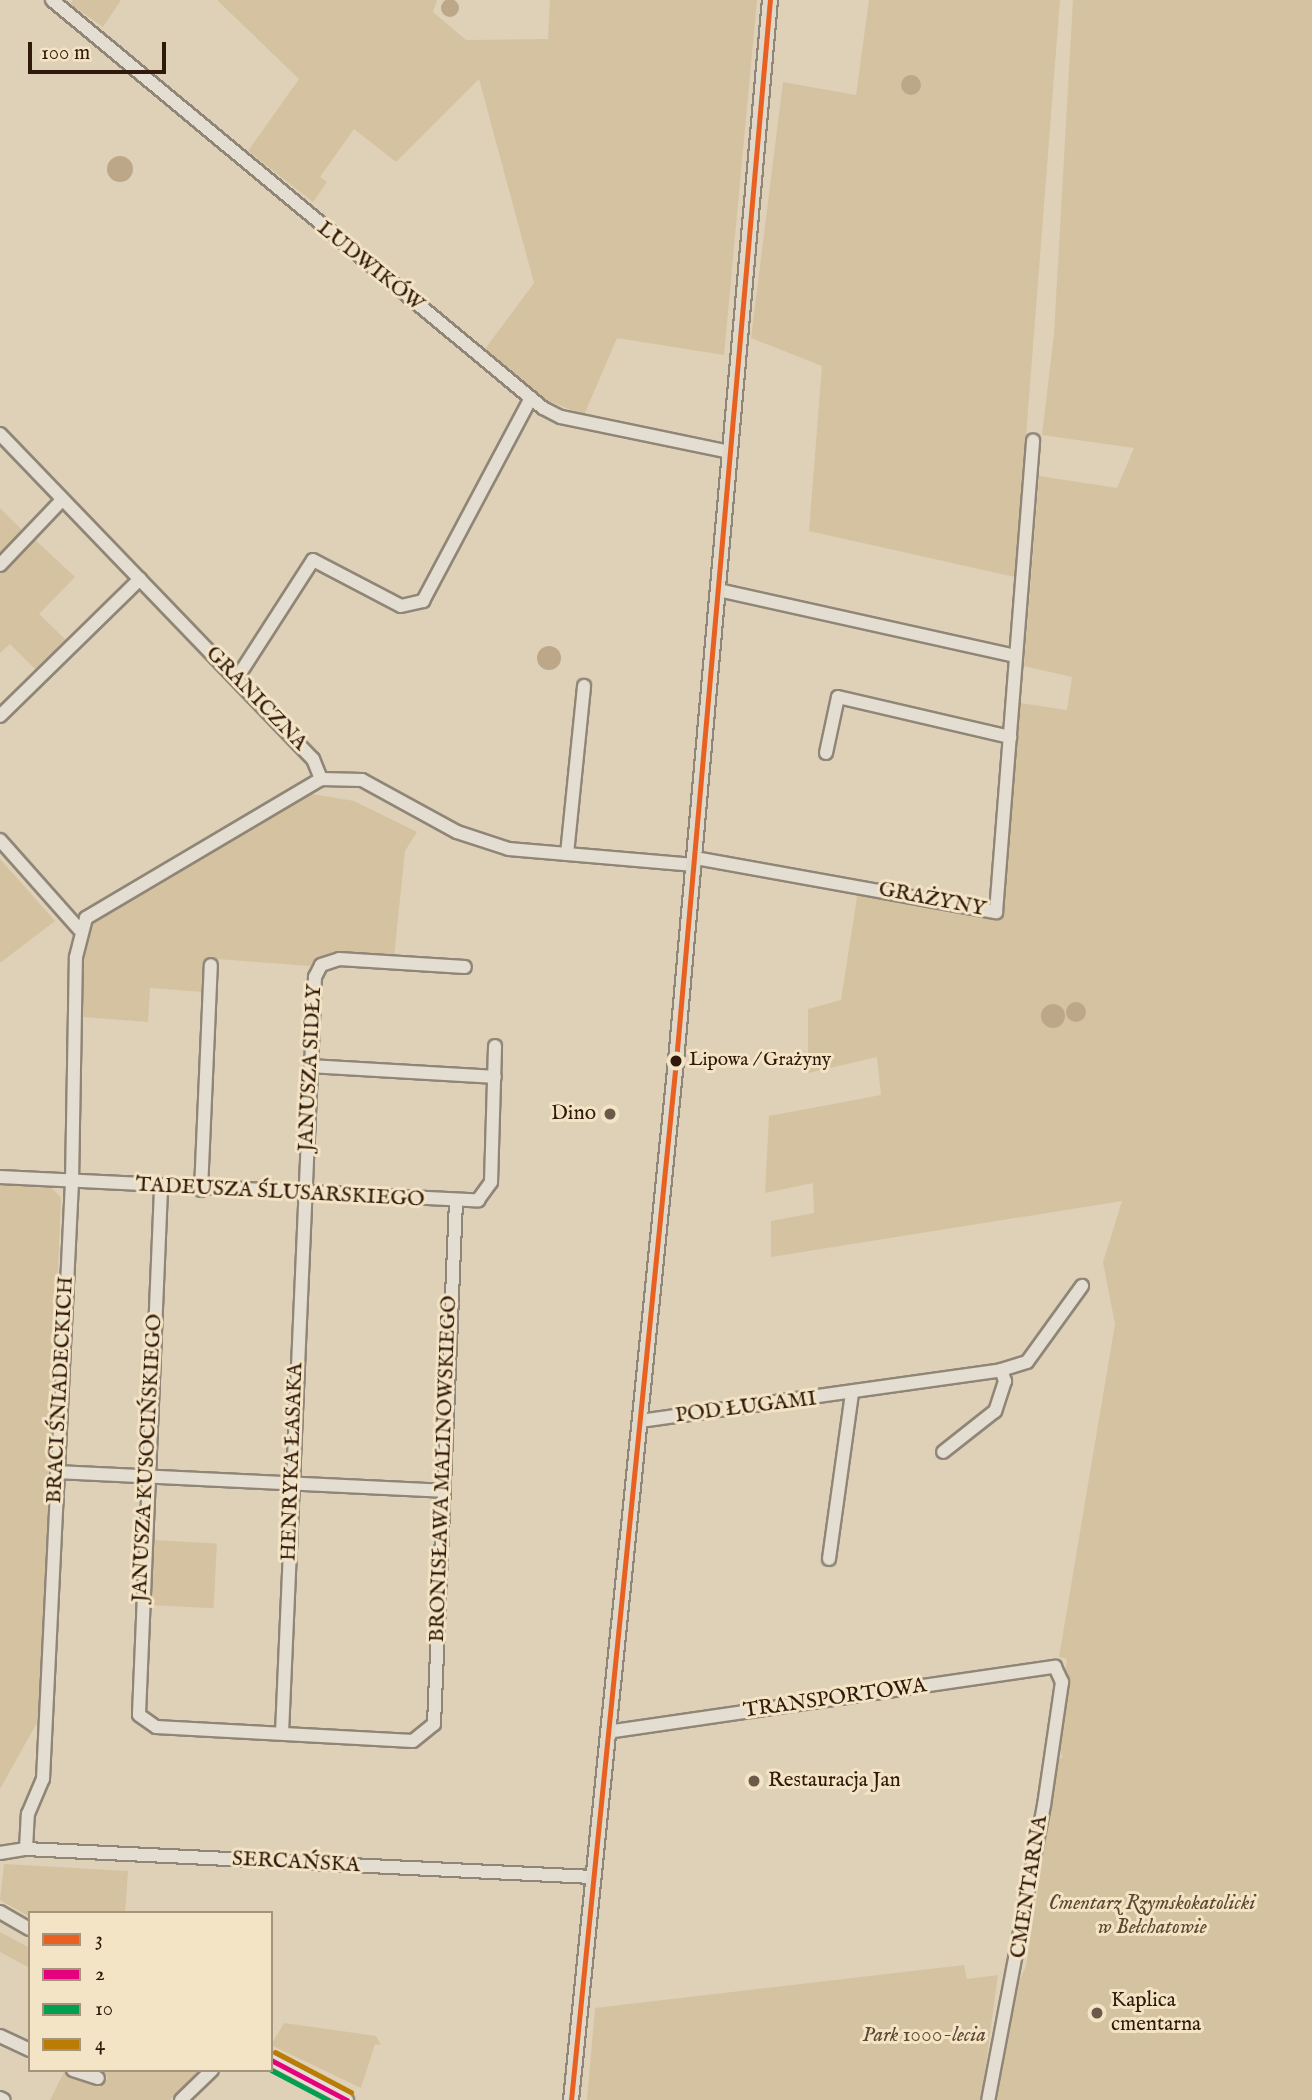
<!DOCTYPE html>
<meta charset="utf-8">
<style>
body{margin:0}
#map{position:relative;width:1312px;height:2100px;overflow:hidden;background:#ded1b8;font-family:"IM FELL English",serif}
div>[style]{position:absolute}
[style*='--x']{left:calc(var(--x)*1px);top:calc(var(--y)*1px);width:calc(var(--w)*1px);rotate:calc(var(--a)*1deg)}
.green>*{inset:0;background:#d5c2a0;transform-origin:0 0}
.water>*{inset:0;background:#bca888}
.round{border-radius:50%}
.roads{filter:drop-shadow(2px 0 #908677) drop-shadow(-2px 0 #908677) drop-shadow(0 2px #908677) drop-shadow(0 -2px #908677)}
.minor>*{height:12px;margin:-6px;padding:0 6px;transform-origin:6px;border-radius:6px;background:#e4ddd1}
.major>*{height:14px;margin:-7px;padding:0 7px;transform-origin:7px;border-radius:7px;background:#e0d8c9}
.bus-1>*{height:5px;margin:-2.5px;padding:0 2.5px;transform-origin:2.5px;border-radius:2.5px;background:#e86121}
.bus-2>*{height:5px;margin:-2.5px;padding:0 2.5px;transform-origin:2.5px;border-radius:2.5px;background:#e5007d}
.bus-3>*{height:5px;margin:-2.5px;padding:0 2.5px;transform-origin:2.5px;border-radius:2.5px;background:#029f4e}
.bus-4>*{height:5px;margin:-2.5px;padding:0 2.5px;transform-origin:2.5px;border-radius:2.5px;background:#bb7c03}
.dots>*{width:19px;height:19px;translate:-50% -50%;box-sizing:border-box;border:4px solid #f4e4c6;border-radius:50%}
span{translate:-50% -50%;white-space:nowrap;text-align:center;line-height:1.15;-webkit-text-stroke:6px #f4e4c6;paint-order:stroke}
.bus-label{font-size:19px;color:#30190b}
.left{translate:0 -50%;text-align:left}
.street-label{font-size:21px;color:#30190b}
.poi-label{font-size:21px;color:#30190b}
.right{translate:-100% -50%;text-align:right}
.park-label{font-size:21px;color:#5f4832;font-style:italic}
.legend{position:absolute;left:28px;top:1911px;width:245px;height:161px;box-sizing:border-box;background:#f4e4c6;border:2px solid #a6937b;margin:0;padding:9px 12px;list-style:none;font-size:21px;color:#30190b}
.legend li{display:flex;align-items:center;gap:14px;height:35px}
.legend b{width:35px;border:2px solid #a6937b}
.scale{position:absolute;left:28px;top:42px;width:138px;height:32px;box-sizing:border-box;border:4px solid #30190b;border-top:0;padding-left:9px;font-size:21px;line-height:24px;white-space:nowrap;color:#30190b;-webkit-text-stroke:5px #f4e4c6;paint-order:stroke}
</style>
<div id="map">
<div class="green">
<i style="clip-path:polygon(73px 0,121px 0,103px 27px,70px 4px)"></i>
<i style="clip-path:polygon(217px 0,437px 0,433px 12px,466px 40px,548px 39px,550px 0,757px 0,724px 355px,617px 338px,584px 415px,546px 400px,485px 349px,534px 283px,479px 79px,396px 162px,354px 129px,320px 177px,327px 182px,313px 202px,248px 151px,299px 79px)"></i>
<i style="clip-path:polygon(869px 0,1060px 0,1015px 577px,809px 531px,822px 366px,751px 338px,783px 82px,856px 95px)"></i>
<i style="clip-path:polygon(1073px 0,1312px 0,1312px 2100px,996px 2100px,1011px 2001px,1026px 1966px,1058px 1759px,1063px 1757px,1056px 1745px,1067px 1659px,1059px 1657px,1115px 1324px,1103px 1262px,1122px 1201px,771px 1257px,771px 1221px,814px 1213px,813px 1183px,765px 1193px,769px 1116px,881px 1095px,877px 1057px,808px 1073px,808px 1009px,841px 1000px,858px 891px,1000px 917px,1020px 703px,1067px 710px,1072px 677px,1024px 666px,1039px 476px,1117px 488px,1134px 448px,1042px 435px,1054px 334px)"></i>
<i style="clip-path:polygon(0 508px,22px 530px,0 554px)"></i>
<i style="clip-path:polygon(32px 537px,75px 577px,39px 614px,68px 642px,37px 671px,10px 644px,0 653px,0 570px)"></i>
<i style="clip-path:polygon(312px 794px,354px 801px,417px 832px,405px 851px,394px 957px,335px 951px,309px 966px,205px 958px,203px 992px,150px 988px,148px 1022px,83px 1017px,83px 944px,92px 922px)"></i>
<i style="clip-path:polygon(0 859px,55px 921px,0 963px)"></i>
<i style="clip-path:polygon(0 1184px,51px 1187px,61px 1198px,39px 1719px,0 1789px)"></i>
<i style="left:152px;top:1540px;width:65px;height:65px;rotate:3deg"></i>
<i style="clip-path:polygon(4px 1864px,128px 1871px,125px 1913px,30px 1917px,0 1900px)"></i>
<i style="clip-path:polygon(0 1932px,30px 1948px,30px 1968px,0 1952px)"></i>
<i style="clip-path:polygon(964px 1965px,967px 1979px,998px 1975px,981px 2100px,587px 2100px,595px 2008px)"></i>
<i style="clip-path:polygon(284px 2023px,376px 2036px,381px 2045px,375px 2044px,361px 2088px,271px 2045px)"></i>
<i style="clip-path:polygon(65px 2070px,100px 2087px,108px 2078px,103px 2070px,202px 2070px,170px 2100px,50px 2100px)"></i>
</div>
<div class="water">
<i class="round" style="left:441px;top:-1px;width:18px;height:18px"></i>
<i class="round" style="left:901px;top:75px;width:20px;height:20px"></i>
<i class="round" style="left:107px;top:156px;width:26px;height:26px"></i>
<i class="round" style="left:537px;top:646px;width:24px;height:24px"></i>
<i class="round" style="left:1066px;top:1002px;width:20px;height:20px"></i>
<i class="round" style="left:1041px;top:1004px;width:24px;height:24px"></i>
</div>
<div class="roads">
<div class="minor">
<i style="--x:52;--y:0;--w:638;--a:39.73"></i>
<i style="--x:543;--y:408;--w:20;--a:27"></i>
<i style="--x:561;--y:417;--w:173;--a:11.7"></i>
<i style="--x:0;--y:434;--w:451;--a:46.1"></i>
<i style="--x:313;--y:759;--w:22;--a:68"></i>
<i style="--x:0;--y:565;--w:90;--a:-46.4"></i>
<i style="--x:718;--y:590;--w:305;--a:12.5"></i>
<i style="--x:237;--y:678;--w:140;--a:-57.2"></i>
<i style="--x:313;--y:560;--w:99;--a:27.6"></i>
<i style="--x:401;--y:606;--w:23;--a:-13"></i>
<i style="--x:423;--y:601;--w:230;--a:-62"></i>
<i style="--x:0;--y:716;--w:196;--a:-44.4"></i>
<i style="--x:826;--y:753;--w:57;--a:-77.9"></i>
<i style="--x:838;--y:697;--w:177;--a:13.1"></i>
<i style="--x:0;--y:840;--w:119;--a:48.4"></i>
<i style="--x:567;--y:854;--w:169;--a:-84.2"></i>
<i style="--x:695;--y:858;--w:306;--a:10.2"></i>
<i style="--x:996;--y:912;--w:473;--a:-85.5"></i>
<i style="--x:311;--y:1066;--w:184;--a:3.4"></i>
<i style="--x:0;--y:1177;--w:479;--a:2.8"></i>
<i style="--x:478;--y:1200;--w:22;--a:-54"></i>
<i style="--x:491;--y:1182;--w:136;--a:-88.3"></i>
<i style="--x:161;--y:1189;--w:526;--a:92.4"></i>
<i style="--x:139;--y:1715;--w:21;--a:35"></i>
<i style="--x:156;--y:1727;--w:257;--a:3.1"></i>
<i style="--x:413;--y:1741;--w:27;--a:-39"></i>
<i style="--x:434;--y:1724;--w:522;--a:-87.59"></i>
<i style="--x:201;--y:1190;--w:225;--a:-87.5"></i>
<i style="--x:1001;--y:1370;--w:27;--a:-17"></i>
<i style="--x:1027;--y:1362;--w:94;--a:-54.1"></i>
<i style="--x:640;--y:1421;--w:365;--a:-8"></i>
<i style="--x:1001;--y:1370;--w:12;--a:70"></i>
<i style="--x:1005;--y:1381;--w:32;--a:108"></i>
<i style="--x:995;--y:1411;--w:66;--a:141.7"></i>
<i style="--x:57;--y:1472;--w:385;--a:2.8"></i>
<i style="--x:829;--y:1559;--w:168;--a:-82.1"></i>
<i style="--x:607;--y:1732;--w:453;--a:-8.3"></i>
<i style="--x:1055;--y:1667;--w:17;--a:65"></i>
<i style="--x:1062;--y:1682;--w:124;--a:98.3"></i>
<i style="--x:1044;--y:1805;--w:300;--a:100.7"></i>
<i style="--x:282;--y:1733;--w:757;--a:-87.5"></i>
<i style="--x:315;--y:977;--w:13;--a:-63"></i>
<i style="--x:321;--y:965;--w:19;--a:-18"></i>
<i style="--x:339;--y:959;--w:126;--a:3.6"></i>
<i style="--x:26;--y:1849;--w:35;--a:-87"></i>
<i style="--x:28;--y:1814;--w:38;--a:-67"></i>
<i style="--x:43;--y:1779;--w:598;--a:-87.22"></i>
<i style="--x:72;--y:1182;--w:225;--a:-89"></i>
<i style="--x:76;--y:957;--w:40;--a:-75.6"></i>
<i style="--x:86;--y:918;--w:273;--a:-30.6"></i>
<i style="--x:321;--y:779;--w:41;--a:1.4"></i>
<i style="--x:362;--y:780;--w:108;--a:28.7"></i>
<i style="--x:457;--y:832;--w:55;--a:18.1"></i>
<i style="--x:509;--y:849;--w:186;--a:4.9"></i>
<i style="--x:0;--y:1853;--w:26;--a:-9"></i>
<i style="--x:26;--y:1849;--w:568;--a:2.83"></i>
<i style="--x:0;--y:1912;--w:34;--a:30"></i>
<i style="--x:0;--y:2036;--w:33;--a:25"></i>
<i style="--x:271;--y:2060;--w:86;--a:27.8"></i>
<i style="--x:73;--y:2070;--w:26;--a:18"></i>
<i style="--x:0;--y:2098;--w:4;--a:27"></i>
<i style="--x:181;--y:2100;--w:43;--a:-44.1"></i>
</div>
<div class="major">
<i style="--x:571;--y:2100;--w:1044;--a:-84.23"></i>
<i style="--x:676;--y:1061;--w:1065;--a:-84.94"></i>
</div>
</div>
<div class="bus-1">
<i style="--x:571;--y:2100;--w:1044;--a:-84.23"></i>
<i style="--x:676;--y:1061;--w:1065;--a:-84.94"></i>
</div>
<div class="bus-2">
<i style="--x:271;--y:2060;--w:86;--a:27.8"></i>
</div>
<div class="bus-3">
<i style="--x:271;--y:2070;--w:64;--a:27.8"></i>
</div>
<div class="bus-4">
<i style="--x:275;--y:2052;--w:86;--a:27.8"></i>
</div>
<div class="dots">
<i style="left:676px;top:1061px;background:#30190b"></i>
<i style="left:610px;top:1114px;background:#6d5948"></i>
<i style="left:754px;top:1781px;background:#6d5948"></i>
<i style="left:1097px;top:2013px;background:#6d5948"></i>
</div>
<div class="bus-label">
<span class="left" style="left:689px;top:1061px">Lipowa / Grażyny</span>
</div>
<div class="street-label">
<span style="left:370px;top:267px;rotate:39deg">LUDWIKÓW</span>
<span style="left:256px;top:699px;rotate:46deg">GRANICZNA</span>
<span style="left:932px;top:900px;rotate:11deg">GRAŻYNY</span>
<span style="left:311px;top:1068px;rotate:-87deg">JANUSZA SIDŁY</span>
<span style="left:280px;top:1193px;rotate:3deg">TADEUSZA ŚLUSARSKIEGO</span>
<span style="left:61px;top:1390px;rotate:-87deg">BRACI ŚNIADECKICH</span>
<span style="left:746px;top:1408px;rotate:-7deg">POD ŁUGAMI</span>
<span style="left:148px;top:1458px;rotate:-87deg">JANUSZA KUSOCIŃSKIEGO</span>
<span style="left:293px;top:1462px;rotate:-88deg">HENRYKA ŁASAKA</span>
<span style="left:444px;top:1469px;rotate:-88deg">BRONISŁAWA MALINOWSKIEGO</span>
<span style="left:835px;top:1699px;rotate:-8deg">TRANSPORTOWA</span>
<span style="left:296px;top:1863px;rotate:3deg">SERCAŃSKA</span>
<span style="left:1030px;top:1887px;rotate:-81deg">CMENTARNA</span>
</div>
<div class="poi-label">
<span class="right" style="left:596px;top:1114px">Dino</span>
<span class="left" style="left:768px;top:1781px">Restauracja Jan</span>
<span class="left" style="left:1111px;top:2013px">Kaplica<br>cmentarna</span>
</div>
<div class="park-label">
<span style="left:1152px;top:1916px">Cmentarz Rzymskokatolicki<br>w Bełchatowie</span>
<span style="left:924px;top:2036px">Park 1000-lecia</span>
</div>
<ul class="legend">
<li><b style="height:9px;background:#e86121"></b>3</li>
<li><b style="height:9px;background:#e5007d"></b>2</li>
<li><b style="height:9px;background:#029f4e"></b>10</li>
<li><b style="height:9px;background:#bb7c03"></b>4</li>
</ul>
<div class="scale">100 m</div>
</div>
